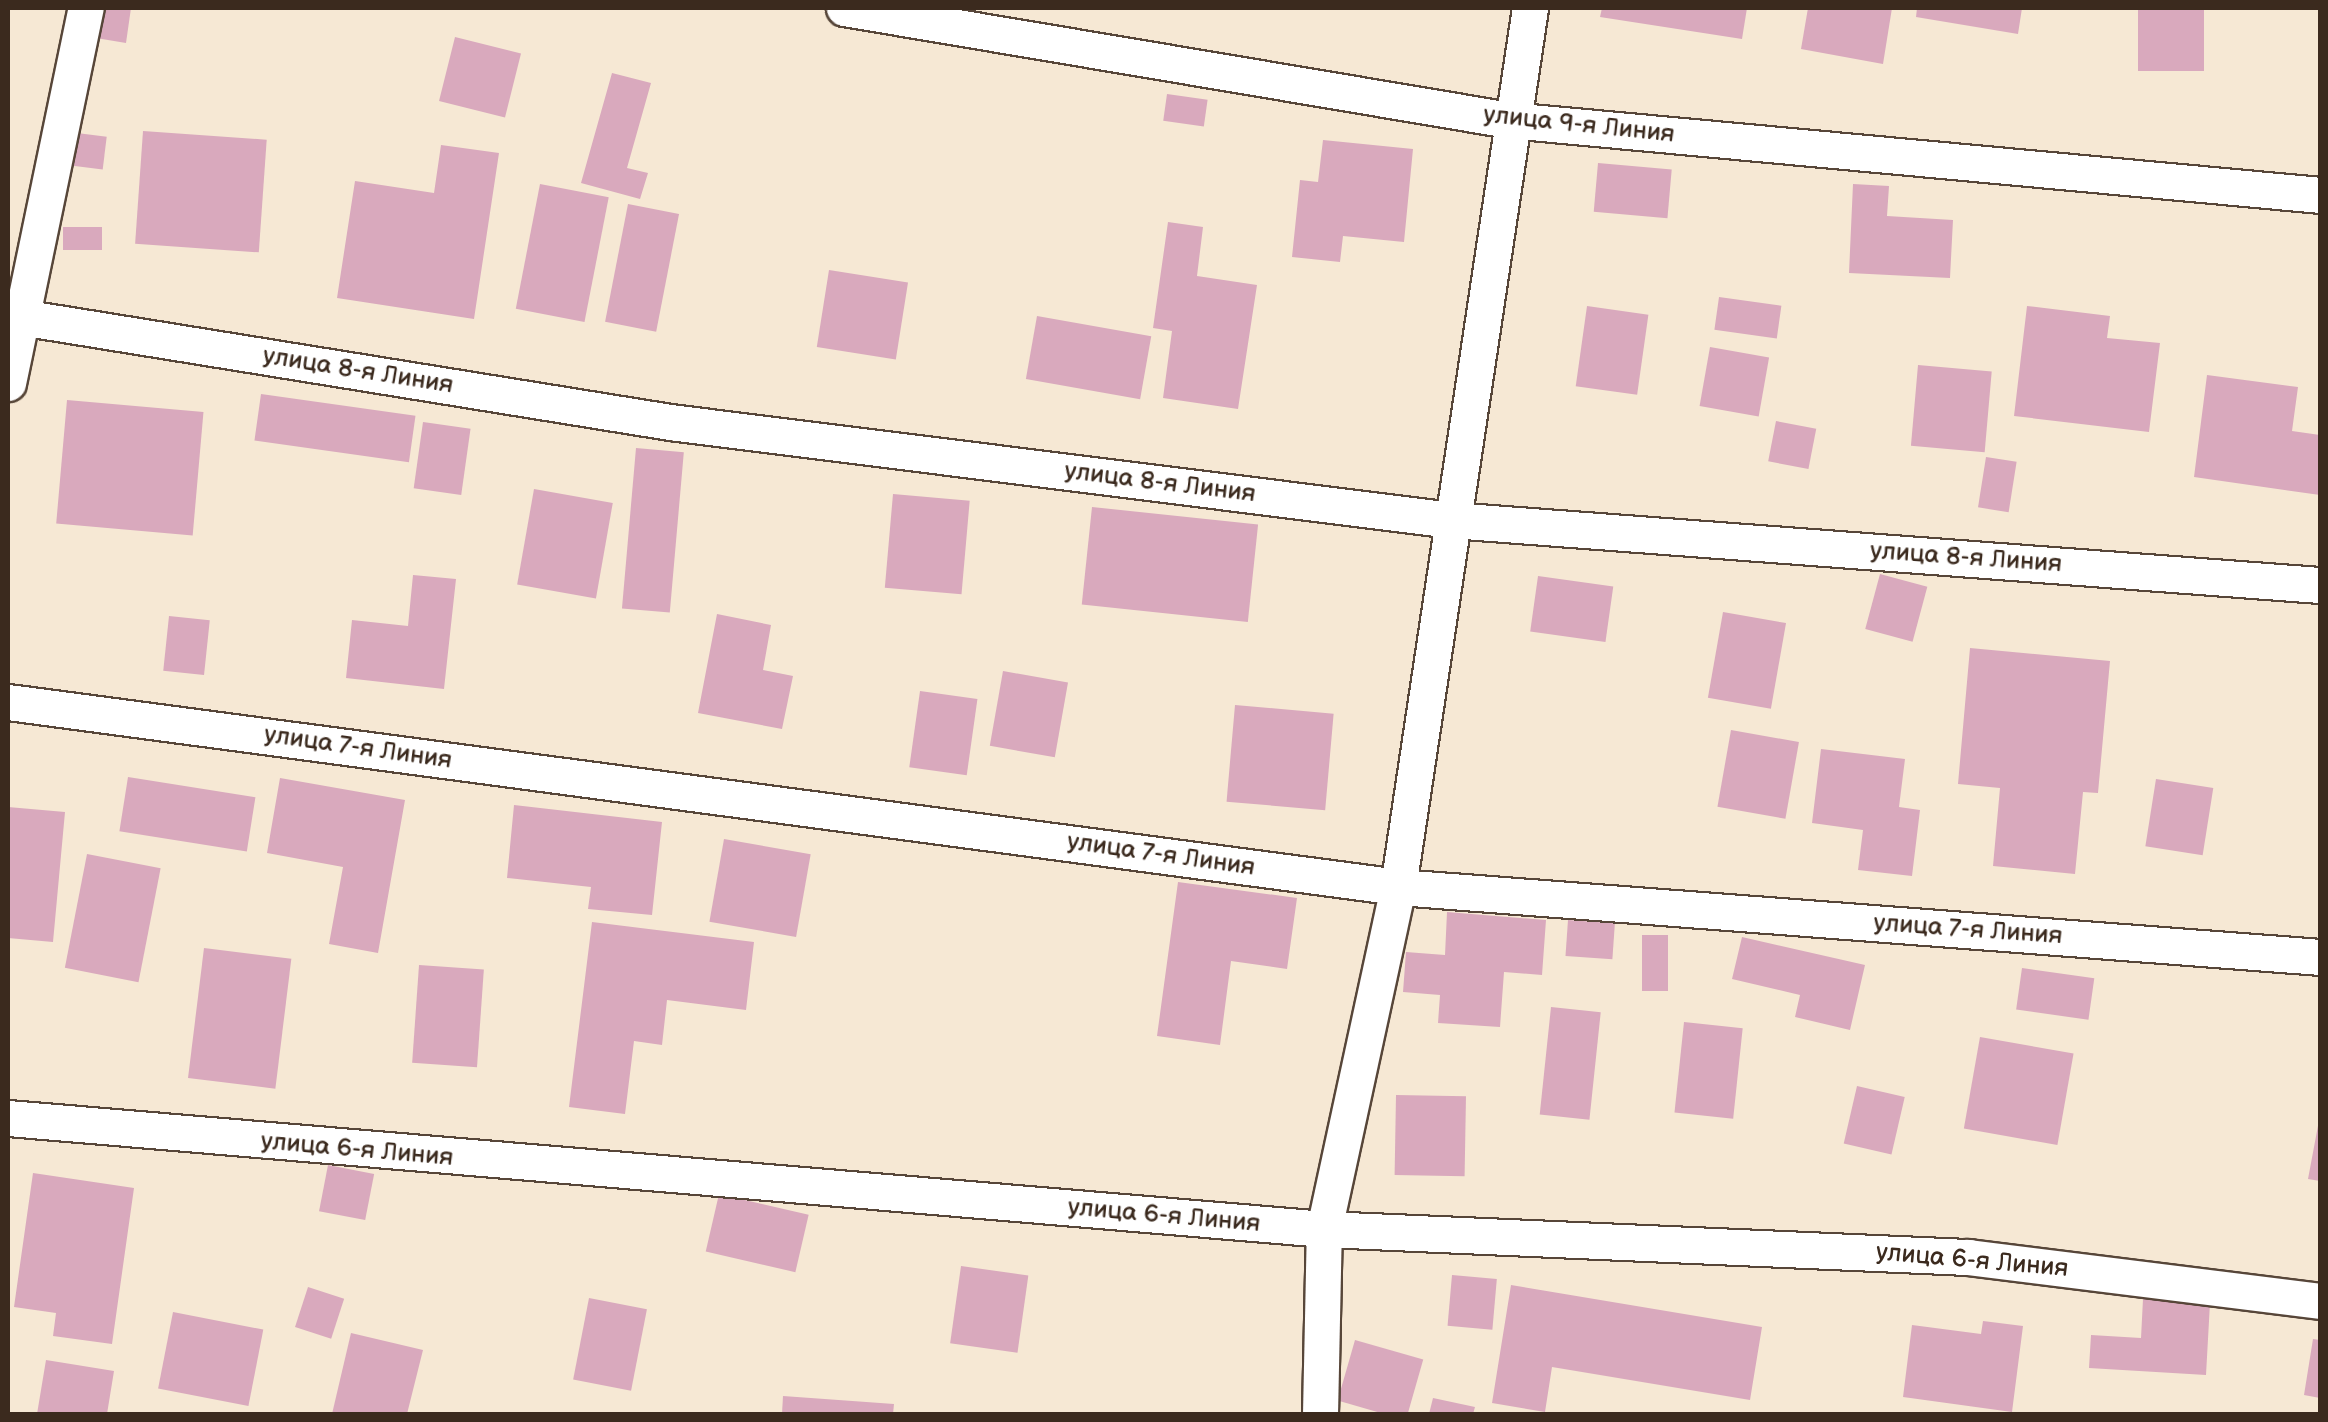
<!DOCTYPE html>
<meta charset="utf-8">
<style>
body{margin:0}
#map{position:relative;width:2328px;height:1422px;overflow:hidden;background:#f6e8d4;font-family:"Balsamiq Sans",sans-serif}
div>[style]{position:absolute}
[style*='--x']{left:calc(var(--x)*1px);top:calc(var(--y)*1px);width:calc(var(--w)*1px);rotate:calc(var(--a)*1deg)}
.building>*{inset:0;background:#d9a9bd;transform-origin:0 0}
.roads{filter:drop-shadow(2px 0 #574639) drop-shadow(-2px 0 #574639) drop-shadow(0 2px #574639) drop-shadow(0 -2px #574639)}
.street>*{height:35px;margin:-17.5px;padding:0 17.5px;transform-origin:17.5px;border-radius:17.5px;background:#fff}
span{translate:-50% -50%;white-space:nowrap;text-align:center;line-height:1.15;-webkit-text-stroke:9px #fff;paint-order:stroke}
.street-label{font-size:25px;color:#3b2a1e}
.frame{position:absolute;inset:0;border:10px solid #3b2a1e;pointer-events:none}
</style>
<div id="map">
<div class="building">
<i style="clip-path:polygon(95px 8px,131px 8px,126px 43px,90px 37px)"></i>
<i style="clip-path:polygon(1602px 8px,1747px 8px,1742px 39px,1600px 17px)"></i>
<i style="clip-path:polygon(1808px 8px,1892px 8px,1883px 64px,1801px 49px)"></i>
<i style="clip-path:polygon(1917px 8px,2022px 8px,2018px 34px,1916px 17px)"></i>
<i style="left:2138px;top:8px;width:66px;height:63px"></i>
<i style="left:455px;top:37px;width:68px;height:66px;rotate:14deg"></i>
<i style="clip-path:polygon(612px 73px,651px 83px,627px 168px,648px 173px,640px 199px,581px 183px)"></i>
<i style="left:1167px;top:94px;width:41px;height:27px;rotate:8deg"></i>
<i style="left:143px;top:131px;width:124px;height:113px;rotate:4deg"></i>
<i style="left:69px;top:132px;width:38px;height:33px;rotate:7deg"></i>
<i style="clip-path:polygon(1323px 140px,1413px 149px,1404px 242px,1343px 236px,1340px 262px,1292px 257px,1300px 180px,1318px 182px)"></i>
<i style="clip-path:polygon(441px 145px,499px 153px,474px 319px,337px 298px,355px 181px,434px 193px)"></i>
<i style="left:1598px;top:163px;width:74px;height:49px;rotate:5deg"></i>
<i style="left:540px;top:184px;width:70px;height:127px;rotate:11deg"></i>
<i style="clip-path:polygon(1853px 184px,1889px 186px,1887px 216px,1953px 220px,1950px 278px,1849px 273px)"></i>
<i style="left:628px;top:204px;width:52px;height:120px;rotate:11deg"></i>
<i style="clip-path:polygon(1168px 222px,1203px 227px,1197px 276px,1257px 285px,1238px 409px,1163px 398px,1172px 331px,1153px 328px)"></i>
<i style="left:63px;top:227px;width:39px;height:23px"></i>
<i style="left:829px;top:270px;width:80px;height:78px;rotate:9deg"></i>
<i style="left:1719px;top:297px;width:63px;height:33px;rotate:8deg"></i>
<i style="left:1587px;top:306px;width:62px;height:81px;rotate:8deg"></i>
<i style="clip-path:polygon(2027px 306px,2110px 316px,2107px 338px,2160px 343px,2149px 432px,2014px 416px)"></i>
<i style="left:1037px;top:316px;width:116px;height:64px;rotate:10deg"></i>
<i style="left:1710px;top:347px;width:60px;height:60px;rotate:10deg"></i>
<i style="left:1918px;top:365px;width:74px;height:81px;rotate:5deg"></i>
<i style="clip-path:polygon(2207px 375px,2298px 387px,2292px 431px,2320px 435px,2320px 495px,2194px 477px)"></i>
<i style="left:261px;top:394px;width:156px;height:47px;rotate:8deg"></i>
<i style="left:67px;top:400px;width:137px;height:124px;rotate:5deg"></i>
<i style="left:1776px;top:421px;width:41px;height:41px;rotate:11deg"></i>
<i style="left:423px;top:422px;width:48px;height:67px;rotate:8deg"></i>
<i style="left:636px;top:448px;width:48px;height:161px;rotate:5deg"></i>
<i style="left:1986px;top:457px;width:31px;height:51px;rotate:9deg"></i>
<i style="left:534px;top:489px;width:80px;height:97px;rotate:10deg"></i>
<i style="left:893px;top:494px;width:77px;height:94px;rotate:5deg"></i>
<i style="left:1092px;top:507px;width:167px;height:98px;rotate:6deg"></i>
<i style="left:1880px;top:574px;width:49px;height:57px;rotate:15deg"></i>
<i style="clip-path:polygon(413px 575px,456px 579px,444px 689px,346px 678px,352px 620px,408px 626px)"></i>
<i style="left:1538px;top:576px;width:76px;height:56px;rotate:8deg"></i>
<i style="left:1723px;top:612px;width:64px;height:87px;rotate:10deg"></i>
<i style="clip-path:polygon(717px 614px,771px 625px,763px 670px,793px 676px,782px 729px,698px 713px)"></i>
<i style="left:169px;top:616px;width:41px;height:55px;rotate:6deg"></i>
<i style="clip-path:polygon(1970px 648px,2110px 661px,2098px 793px,2083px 792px,2075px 874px,1993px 866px,2000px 788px,1958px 784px)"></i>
<i style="left:1003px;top:671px;width:66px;height:76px;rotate:10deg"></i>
<i style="left:920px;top:691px;width:58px;height:77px;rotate:8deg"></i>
<i style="left:1235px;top:705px;width:99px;height:97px;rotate:5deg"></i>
<i style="left:1731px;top:730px;width:69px;height:78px;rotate:10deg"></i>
<i style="clip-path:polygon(1821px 749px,1905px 759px,1899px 807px,1920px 810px,1912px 876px,1858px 870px,1863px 830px,1812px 823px)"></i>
<i style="left:128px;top:777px;width:129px;height:55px;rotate:9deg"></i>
<i style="clip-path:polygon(280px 778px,405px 800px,378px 953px,329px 944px,343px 867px,267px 853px)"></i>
<i style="left:2156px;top:779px;width:58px;height:68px;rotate:9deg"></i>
<i style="clip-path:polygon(514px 805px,662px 822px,652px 915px,588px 909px,591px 887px,507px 878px)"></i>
<i style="clip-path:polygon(8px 807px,65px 812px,53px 942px,8px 938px)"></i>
<i style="left:724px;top:839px;width:88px;height:84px;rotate:10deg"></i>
<i style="left:87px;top:854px;width:75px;height:116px;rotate:11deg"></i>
<i style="clip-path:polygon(1178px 882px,1297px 898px,1287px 969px,1231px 961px,1220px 1045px,1157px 1036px)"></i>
<i style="clip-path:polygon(1447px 912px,1546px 920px,1542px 975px,1504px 972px,1500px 1027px,1438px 1023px,1440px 995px,1403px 992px,1406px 952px,1445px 955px)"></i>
<i style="left:1568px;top:920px;width:47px;height:36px;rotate:4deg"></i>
<i style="clip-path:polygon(592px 922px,754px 942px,746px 1010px,667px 1000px,662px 1045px,634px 1041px,625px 1114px,569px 1107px)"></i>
<i style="left:1642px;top:935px;width:26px;height:56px"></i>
<i style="clip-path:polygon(1742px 937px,1865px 965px,1850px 1030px,1795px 1017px,1800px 995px,1732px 979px)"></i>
<i style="left:204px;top:948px;width:88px;height:131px;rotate:7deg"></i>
<i style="left:419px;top:965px;width:65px;height:98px;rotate:4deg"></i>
<i style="left:2022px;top:968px;width:73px;height:42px;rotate:8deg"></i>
<i style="left:1551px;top:1007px;width:50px;height:108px;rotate:6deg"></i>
<i style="left:1684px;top:1022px;width:59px;height:91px;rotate:6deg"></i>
<i style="left:1980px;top:1037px;width:95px;height:93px;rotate:10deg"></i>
<i style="left:1857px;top:1086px;width:49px;height:59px;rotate:13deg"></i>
<i style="left:1396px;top:1095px;width:70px;height:80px;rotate:1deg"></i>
<i style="clip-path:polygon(2320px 1115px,2320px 1181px,2308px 1179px)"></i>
<i style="left:328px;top:1165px;width:47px;height:47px;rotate:11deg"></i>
<i style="clip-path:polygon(33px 1173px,134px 1188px,112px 1344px,53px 1336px,56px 1313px,14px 1307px)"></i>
<i style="left:719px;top:1194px;width:92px;height:59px;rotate:13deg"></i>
<i style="left:961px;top:1266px;width:68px;height:78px;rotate:8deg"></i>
<i style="left:1452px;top:1275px;width:45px;height:51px;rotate:5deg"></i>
<i style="clip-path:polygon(1511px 1285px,1762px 1327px,1750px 1400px,1552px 1367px,1545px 1412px,1492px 1403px)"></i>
<i style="left:308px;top:1287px;width:38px;height:42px;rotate:18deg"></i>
<i style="left:589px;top:1298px;width:59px;height:83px;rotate:11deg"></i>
<i style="clip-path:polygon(2143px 1299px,2210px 1303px,2206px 1375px,2089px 1368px,2091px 1335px,2141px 1338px)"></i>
<i style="left:173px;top:1312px;width:92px;height:78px;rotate:11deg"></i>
<i style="clip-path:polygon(1983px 1321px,2023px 1326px,2012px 1412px,1903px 1397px,1912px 1325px,1981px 1334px)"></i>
<i style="clip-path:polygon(351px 1333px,423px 1350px,407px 1414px,332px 1414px)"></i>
<i style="clip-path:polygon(2313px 1339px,2320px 1340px,2320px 1398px,2304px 1395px)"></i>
<i style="left:1355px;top:1340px;width:71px;height:63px;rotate:16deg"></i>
<i style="clip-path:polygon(46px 1360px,114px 1371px,107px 1414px,37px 1414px)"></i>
<i style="clip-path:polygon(783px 1396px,894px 1404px,893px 1414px,782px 1414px)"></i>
<i style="clip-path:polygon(1433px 1398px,1475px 1407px,1473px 1414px,1429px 1414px)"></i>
</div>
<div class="roads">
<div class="street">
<i style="--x:844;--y:8;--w:674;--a:9.56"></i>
<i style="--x:1509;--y:120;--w:814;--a:5.28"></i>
<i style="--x:8;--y:315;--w:671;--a:9.18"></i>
<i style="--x:670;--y:422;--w:787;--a:7.15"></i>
<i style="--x:1451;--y:520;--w:871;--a:4.28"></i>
<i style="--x:8;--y:383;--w:383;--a:-78.3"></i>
<i style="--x:8;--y:702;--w:1402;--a:7.58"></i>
<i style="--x:1398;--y:887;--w:925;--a:4.34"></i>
<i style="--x:8;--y:1118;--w:1321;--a:4.82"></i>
<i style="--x:1324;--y:1229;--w:645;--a:2.49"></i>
<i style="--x:1968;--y:1257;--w:355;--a:7.1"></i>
<i style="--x:1320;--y:1414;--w:185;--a:-88.8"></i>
<i style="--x:1324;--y:1229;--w:350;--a:-77.8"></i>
<i style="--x:1398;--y:887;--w:889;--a:-81.46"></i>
</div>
</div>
<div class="street-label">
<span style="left:1579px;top:125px;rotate:6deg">улица 9-я Линия</span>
<span style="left:358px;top:371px;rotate:9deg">улица 8-я Линия</span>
<span style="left:1160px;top:483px;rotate:7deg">улица 8-я Линия</span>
<span style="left:1966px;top:558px;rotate:4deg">улица 8-я Линия</span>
<span style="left:358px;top:748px;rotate:8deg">улица 7-я Линия</span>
<span style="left:1161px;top:855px;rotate:8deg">улица 7-я Линия</span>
<span style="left:1968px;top:930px;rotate:4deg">улица 7-я Линия</span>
<span style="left:357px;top:1150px;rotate:5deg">улица 6-я Линия</span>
<span style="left:1164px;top:1216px;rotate:5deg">улица 6-я Линия</span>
<span style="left:1972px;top:1261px;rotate:5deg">улица 6-я Линия</span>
</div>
<div class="frame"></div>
</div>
